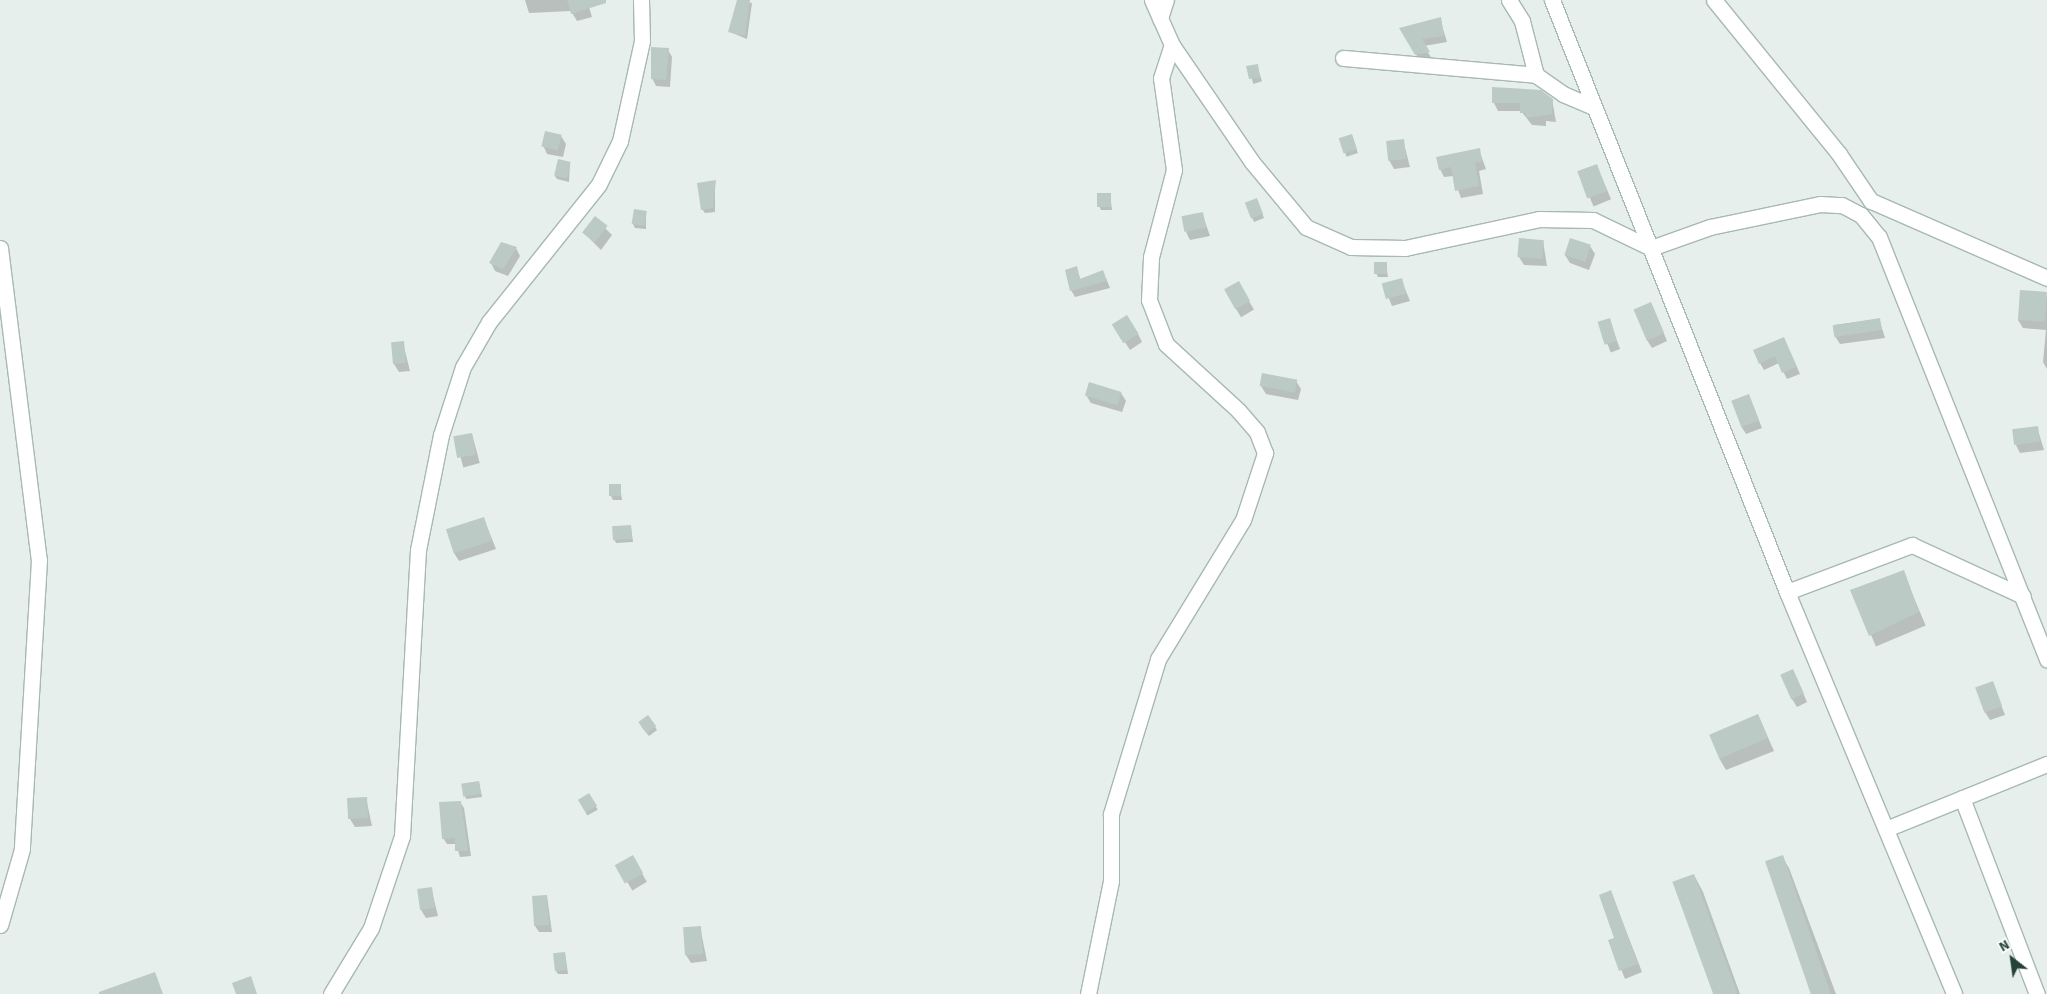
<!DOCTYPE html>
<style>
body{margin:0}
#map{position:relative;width:2047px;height:994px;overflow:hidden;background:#e6efeb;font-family:"Source Sans 3",sans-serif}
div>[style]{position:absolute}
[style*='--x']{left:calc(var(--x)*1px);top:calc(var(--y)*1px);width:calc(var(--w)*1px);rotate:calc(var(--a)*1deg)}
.shadow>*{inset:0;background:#0003;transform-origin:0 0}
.building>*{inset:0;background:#bbcac4;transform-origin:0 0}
.roads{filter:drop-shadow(1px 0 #a8b8b2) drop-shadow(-1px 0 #a8b8b2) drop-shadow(0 1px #a8b8b2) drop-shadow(0 -1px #a8b8b2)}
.minor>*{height:15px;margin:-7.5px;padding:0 7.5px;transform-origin:7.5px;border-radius:7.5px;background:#fff}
.tertiary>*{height:15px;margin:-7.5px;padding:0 7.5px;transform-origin:7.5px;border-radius:7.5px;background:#fff}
span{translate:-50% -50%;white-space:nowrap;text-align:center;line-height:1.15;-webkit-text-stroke:5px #f7fbf9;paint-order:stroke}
.north{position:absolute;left:1987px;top:934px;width:50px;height:50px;-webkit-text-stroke:4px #f7fbf9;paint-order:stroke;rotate:330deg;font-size:14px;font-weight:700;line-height:20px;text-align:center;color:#24423a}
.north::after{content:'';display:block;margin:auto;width:18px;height:22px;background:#24423a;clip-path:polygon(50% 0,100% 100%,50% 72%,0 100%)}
</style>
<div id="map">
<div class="shadow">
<i style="clip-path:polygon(525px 0,587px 0,592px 17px,577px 21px,571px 11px,529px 13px)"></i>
<i style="clip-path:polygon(738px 0,752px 3px,747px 39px,730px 32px)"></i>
<i style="clip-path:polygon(1440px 19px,1447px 42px,1424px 46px,1432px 59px,1420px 61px,1401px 29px)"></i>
<i style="clip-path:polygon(668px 50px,672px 57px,670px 87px,656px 86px,652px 78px)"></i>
<i style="left:1257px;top:65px;width:17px;height:9px;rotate:73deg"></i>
<i style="clip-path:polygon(1552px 99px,1556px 122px,1546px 121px,1546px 126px,1532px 125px,1521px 111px,1498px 111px,1494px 103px)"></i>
<i style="left:1352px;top:135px;width:19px;height:12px;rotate:72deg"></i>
<i style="clip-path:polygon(561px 136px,566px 144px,563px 157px,547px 154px,543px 145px)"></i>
<i style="clip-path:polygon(1403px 140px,1410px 167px,1394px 169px,1389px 160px)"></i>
<i style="clip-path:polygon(1479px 150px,1486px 169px,1479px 171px,1483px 194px,1461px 198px,1453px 176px,1444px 177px,1440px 169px)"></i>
<i style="clip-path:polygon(570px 163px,569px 182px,557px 179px,555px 176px)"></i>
<i style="left:1597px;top:166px;width:36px;height:19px;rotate:67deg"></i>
<i style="clip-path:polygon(715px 181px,715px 212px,705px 213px,702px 209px)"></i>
<i style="clip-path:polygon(1110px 194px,1112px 210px,1101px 210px,1099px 206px)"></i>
<i style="clip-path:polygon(1258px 203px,1264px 218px,1254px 222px,1246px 204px)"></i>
<i style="clip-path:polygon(646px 212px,646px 229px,635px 228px,633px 224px)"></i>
<i style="clip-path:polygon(1202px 213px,1210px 236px,1190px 240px,1186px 232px)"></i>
<i style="clip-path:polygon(595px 218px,612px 235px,601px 250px,584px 233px)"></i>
<i style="clip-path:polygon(1543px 241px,1547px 266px,1524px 265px,1519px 257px)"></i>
<i style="clip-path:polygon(1590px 246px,1595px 254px,1589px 270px,1570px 263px,1565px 255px)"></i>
<i style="clip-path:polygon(516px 248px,520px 256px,508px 276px,495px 271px,491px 263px)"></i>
<i style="clip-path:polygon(1386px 263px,1388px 277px,1378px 277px,1376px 273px)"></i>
<i style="clip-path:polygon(1076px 268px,1081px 280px,1106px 278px,1110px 288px,1075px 297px,1071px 290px)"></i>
<i style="clip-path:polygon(1401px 279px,1410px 301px,1392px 306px,1383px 284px)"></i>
<i style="left:1238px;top:283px;width:31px;height:15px;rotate:59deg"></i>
<i style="clip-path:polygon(2047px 296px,2047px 369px,2043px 362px,2046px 330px,2023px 328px,2018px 320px)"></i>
<i style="clip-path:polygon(1651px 303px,1667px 341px,1652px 348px,1647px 340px)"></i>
<i style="clip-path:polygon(1879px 319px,1885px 338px,1840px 344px,1835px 336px,1834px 325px)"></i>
<i style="left:1609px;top:320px;width:31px;height:10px;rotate:69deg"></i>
<i style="clip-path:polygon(1119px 333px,1138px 334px,1142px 342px,1130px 350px)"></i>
<i style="clip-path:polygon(403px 343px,410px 371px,399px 372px,394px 364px)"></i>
<i style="clip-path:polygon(1787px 345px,1800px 374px,1787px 379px,1779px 363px,1764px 370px,1760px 363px)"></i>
<i style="clip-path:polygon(1296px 381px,1301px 389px,1298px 400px,1266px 394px,1261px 386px)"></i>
<i style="clip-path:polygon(1121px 393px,1126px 401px,1122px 412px,1091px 403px,1086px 395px)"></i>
<i style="clip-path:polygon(1749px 396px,1762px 428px,1746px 434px,1741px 426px)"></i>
<i style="clip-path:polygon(2037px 427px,2044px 450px,2020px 453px,2016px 445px)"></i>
<i style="left:472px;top:434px;width:30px;height:17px;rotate:75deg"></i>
<i style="clip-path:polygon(620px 486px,622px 500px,613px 500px,611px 496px)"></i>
<i style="clip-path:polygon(484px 519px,496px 549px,459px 561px,454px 553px)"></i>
<i style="clip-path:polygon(631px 527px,633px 542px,616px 543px,614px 539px)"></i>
<i style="left:1903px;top:572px;width:58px;height:54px;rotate:67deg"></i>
<i style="clip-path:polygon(1797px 679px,1807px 702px,1797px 707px,1792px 699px)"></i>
<i style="clip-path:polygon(1992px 683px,2005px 715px,1990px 720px,1985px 712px)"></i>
<i style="clip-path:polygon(1758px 715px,1774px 751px,1726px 770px,1719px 758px)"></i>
<i style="clip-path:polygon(648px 716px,657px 730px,649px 736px,641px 726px)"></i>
<i style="clip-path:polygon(479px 782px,482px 797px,466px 799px,462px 784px)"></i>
<i style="left:589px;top:794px;width:18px;height:12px;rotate:61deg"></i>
<i style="clip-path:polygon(366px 798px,372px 826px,355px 827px,350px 819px)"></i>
<i style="clip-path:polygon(460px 802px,464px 808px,471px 856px,460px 857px,456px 844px,447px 844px,443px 838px)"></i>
<i style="left:632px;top:857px;width:29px;height:17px;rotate:59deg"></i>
<i style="clip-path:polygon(1782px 857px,1789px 868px,1836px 994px,1813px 994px)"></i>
<i style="clip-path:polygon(1694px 875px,1703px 892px,1740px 994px,1714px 994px)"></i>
<i style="clip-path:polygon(431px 888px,438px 916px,426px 918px,421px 910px)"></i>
<i style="clip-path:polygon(1611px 892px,1642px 972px,1625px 979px,1610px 941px,1616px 938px)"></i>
<i style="clip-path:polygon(547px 896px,552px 932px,539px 932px,535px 926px)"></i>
<i style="clip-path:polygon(700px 927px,707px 961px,691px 963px,686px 955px)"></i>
<i style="clip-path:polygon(565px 953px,568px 974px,558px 974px,556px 971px)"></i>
</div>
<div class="building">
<i style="clip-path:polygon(567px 0,606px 0,606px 3px,571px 14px)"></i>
<i style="clip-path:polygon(737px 0,750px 0,745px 36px,728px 32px)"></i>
<i style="clip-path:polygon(1441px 17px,1444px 36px,1422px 39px,1430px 52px,1415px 55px,1399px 28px)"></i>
<i style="clip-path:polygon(651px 47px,669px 48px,666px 80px,651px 79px)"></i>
<i style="clip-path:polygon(1258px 64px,1260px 78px,1249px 79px,1246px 66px)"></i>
<i style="clip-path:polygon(1492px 87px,1541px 90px,1553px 99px,1552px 114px,1526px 118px,1526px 113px,1520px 113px,1520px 103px,1492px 103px)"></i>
<i style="left:545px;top:131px;width:17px;height:16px;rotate:13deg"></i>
<i style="left:1352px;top:134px;width:16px;height:14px;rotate:72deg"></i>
<i style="left:1404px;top:139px;width:20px;height:18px;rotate:84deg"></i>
<i style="clip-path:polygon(1480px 148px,1482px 161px,1475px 163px,1479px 186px,1455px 191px,1451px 167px,1439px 170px,1436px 157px)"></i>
<i style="left:558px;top:159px;width:13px;height:17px;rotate:13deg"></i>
<i style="left:1597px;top:164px;width:29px;height:21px;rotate:70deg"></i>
<i style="clip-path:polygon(716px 180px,713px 208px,701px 210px,697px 183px)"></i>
<i style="left:1097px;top:193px;width:14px;height:14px"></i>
<i style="left:1257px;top:198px;width:17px;height:13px;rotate:69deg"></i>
<i style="left:634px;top:209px;width:13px;height:15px;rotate:9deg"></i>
<i style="left:1203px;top:212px;width:16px;height:22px;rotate:79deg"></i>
<i style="left:595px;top:216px;width:16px;height:21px;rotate:38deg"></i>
<i style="left:1519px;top:238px;width:25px;height:19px;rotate:5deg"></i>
<i style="left:1570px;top:238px;width:22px;height:18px;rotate:18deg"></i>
<i style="clip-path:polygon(501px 242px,517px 247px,503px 269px,489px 263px)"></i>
<i style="left:1374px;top:262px;width:13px;height:12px"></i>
<i style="clip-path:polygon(1077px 266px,1080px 279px,1103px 270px,1107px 281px,1070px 291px,1065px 270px)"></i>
<i style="left:1402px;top:278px;width:16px;height:21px;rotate:75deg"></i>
<i style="left:1239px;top:281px;width:23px;height:17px;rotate:61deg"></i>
<i style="left:2020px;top:290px;width:27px;height:30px;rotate:4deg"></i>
<i style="left:1651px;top:302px;width:34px;height:19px;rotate:67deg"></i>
<i style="left:1127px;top:315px;width:22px;height:18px;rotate:58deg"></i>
<i style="left:1610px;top:318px;width:24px;height:13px;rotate:73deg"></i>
<i style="left:1880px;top:318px;width:12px;height:48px;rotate:81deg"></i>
<i style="clip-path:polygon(1784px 337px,1797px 367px,1782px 373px,1775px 356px,1759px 364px,1753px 350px)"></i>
<i style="left:404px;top:341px;width:22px;height:13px;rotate:85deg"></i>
<i style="left:1262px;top:373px;width:36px;height:13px;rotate:11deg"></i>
<i style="left:1089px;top:382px;width:34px;height:14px;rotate:17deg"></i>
<i style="left:1749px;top:394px;width:28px;height:19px;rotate:69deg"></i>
<i style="left:2038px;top:426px;width:16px;height:26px;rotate:83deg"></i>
<i style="left:472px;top:433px;width:22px;height:19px;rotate:80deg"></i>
<i style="left:621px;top:484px;width:12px;height:12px;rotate:90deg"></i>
<i style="left:484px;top:517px;width:25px;height:40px;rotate:72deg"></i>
<i style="left:631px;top:525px;width:14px;height:19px;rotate:86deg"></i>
<i style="clip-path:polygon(1904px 570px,1919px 612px,1869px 636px,1850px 590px)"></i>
<i style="left:1793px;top:669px;width:27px;height:14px;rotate:66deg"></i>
<i style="left:1993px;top:681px;width:27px;height:19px;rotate:70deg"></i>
<i style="left:1758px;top:714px;width:26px;height:53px;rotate:67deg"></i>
<i style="left:648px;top:715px;width:14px;height:12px;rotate:54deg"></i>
<i style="left:479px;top:781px;width:13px;height:18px;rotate:81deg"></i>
<i style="left:589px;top:793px;width:15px;height:13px;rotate:58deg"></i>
<i style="left:367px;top:797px;width:21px;height:20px;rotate:87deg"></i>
<i style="clip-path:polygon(461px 801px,468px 851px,455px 851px,455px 838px,442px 839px,439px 802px)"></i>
<i style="left:633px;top:855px;width:21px;height:21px;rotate:61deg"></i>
<i style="left:1783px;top:855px;width:147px;height:19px;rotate:71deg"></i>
<i style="left:1694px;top:874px;width:127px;height:23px;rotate:70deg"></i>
<i style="left:432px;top:887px;width:21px;height:15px;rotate:82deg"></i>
<i style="clip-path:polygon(1611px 890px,1638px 964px,1619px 971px,1608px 940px,1614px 938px,1599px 895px)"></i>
<i style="left:547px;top:895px;width:30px;height:15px;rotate:86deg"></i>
<i style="left:701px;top:926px;width:28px;height:18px;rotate:86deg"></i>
<i style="left:565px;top:952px;width:18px;height:12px;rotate:84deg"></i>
<i style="clip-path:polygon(155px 972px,163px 994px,99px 994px,99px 992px)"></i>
<i style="clip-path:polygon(251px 976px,257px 994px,236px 994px,232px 983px)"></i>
</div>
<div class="roads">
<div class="minor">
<i style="--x:1509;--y:0;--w:25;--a:58"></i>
<i style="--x:1522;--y:21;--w:56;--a:75.5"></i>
<i style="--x:1536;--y:75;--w:33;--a:35"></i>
<i style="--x:1563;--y:94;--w:34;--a:23"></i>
<i style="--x:1714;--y:0;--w:198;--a:50.9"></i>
<i style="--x:1839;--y:154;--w:57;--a:55.8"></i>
<i style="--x:1871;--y:201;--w:192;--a:23.6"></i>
<i style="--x:1160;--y:18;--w:19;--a:-72"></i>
<i style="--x:1343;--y:58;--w:194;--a:5"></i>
<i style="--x:0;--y:248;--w:314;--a:82.9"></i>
<i style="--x:39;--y:560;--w:289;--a:93.4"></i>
<i style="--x:22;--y:849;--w:79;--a:106.1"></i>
<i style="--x:1651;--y:248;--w:63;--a:-19.6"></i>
<i style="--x:1710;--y:227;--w:112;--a:-11.8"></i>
<i style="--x:1820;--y:204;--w:22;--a:3"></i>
<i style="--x:1842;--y:205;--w:21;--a:28"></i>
<i style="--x:1861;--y:215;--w:28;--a:51"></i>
<i style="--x:1879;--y:237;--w:455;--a:68.3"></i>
<i style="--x:1787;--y:592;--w:134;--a:-20.6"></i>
<i style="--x:1912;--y:545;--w:122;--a:24.7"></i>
<i style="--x:1962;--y:798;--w:210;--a:69.1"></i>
<i style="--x:1886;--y:829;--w:174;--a:-22"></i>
<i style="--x:1088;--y:994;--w:115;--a:-78.5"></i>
<i style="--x:1111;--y:881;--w:67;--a:-90"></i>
<i style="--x:1111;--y:814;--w:162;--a:-73.1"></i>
<i style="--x:1158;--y:659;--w:163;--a:-58.6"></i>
<i style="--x:1243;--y:520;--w:71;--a:-71.8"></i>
<i style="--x:1265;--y:453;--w:22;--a:-111"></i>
<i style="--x:1257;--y:432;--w:28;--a:-131"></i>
<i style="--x:1239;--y:411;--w:99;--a:-137.5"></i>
<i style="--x:1166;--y:344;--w:47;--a:-111.1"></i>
<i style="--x:1149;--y:300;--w:43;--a:-87.3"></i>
<i style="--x:1151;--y:257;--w:90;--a:-75.2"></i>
<i style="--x:1174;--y:170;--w:93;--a:-98"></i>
<i style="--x:1161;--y:78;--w:35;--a:-72"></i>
</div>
<div class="tertiary">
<i style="--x:1152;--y:0;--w:49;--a:66"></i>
<i style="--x:1172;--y:45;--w:142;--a:55.6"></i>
<i style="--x:1252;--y:162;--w:85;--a:50.3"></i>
<i style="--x:1306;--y:227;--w:49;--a:24"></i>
<i style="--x:1351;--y:247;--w:54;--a:1.1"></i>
<i style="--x:1405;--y:248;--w:137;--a:-12.2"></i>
<i style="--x:1539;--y:219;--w:54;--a:1.1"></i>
<i style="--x:1593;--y:220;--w:64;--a:25.8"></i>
<i style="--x:1552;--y:0;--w:637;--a:68.35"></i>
<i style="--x:1787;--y:592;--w:435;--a:67.4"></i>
<i style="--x:331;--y:994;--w:77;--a:-58.8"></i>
<i style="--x:371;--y:928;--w:97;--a:-71.4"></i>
<i style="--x:402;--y:836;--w:286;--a:-86.8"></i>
<i style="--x:418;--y:550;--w:117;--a:-78.7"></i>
<i style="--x:441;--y:435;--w:71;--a:-72.1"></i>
<i style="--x:463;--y:367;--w:52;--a:-60"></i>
<i style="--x:489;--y:322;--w:176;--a:-51.4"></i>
<i style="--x:599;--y:184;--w:48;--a:-64"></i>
<i style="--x:620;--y:141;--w:102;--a:-77.6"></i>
<i style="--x:642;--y:41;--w:41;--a:-91.4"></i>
</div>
</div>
<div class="north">N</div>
</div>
